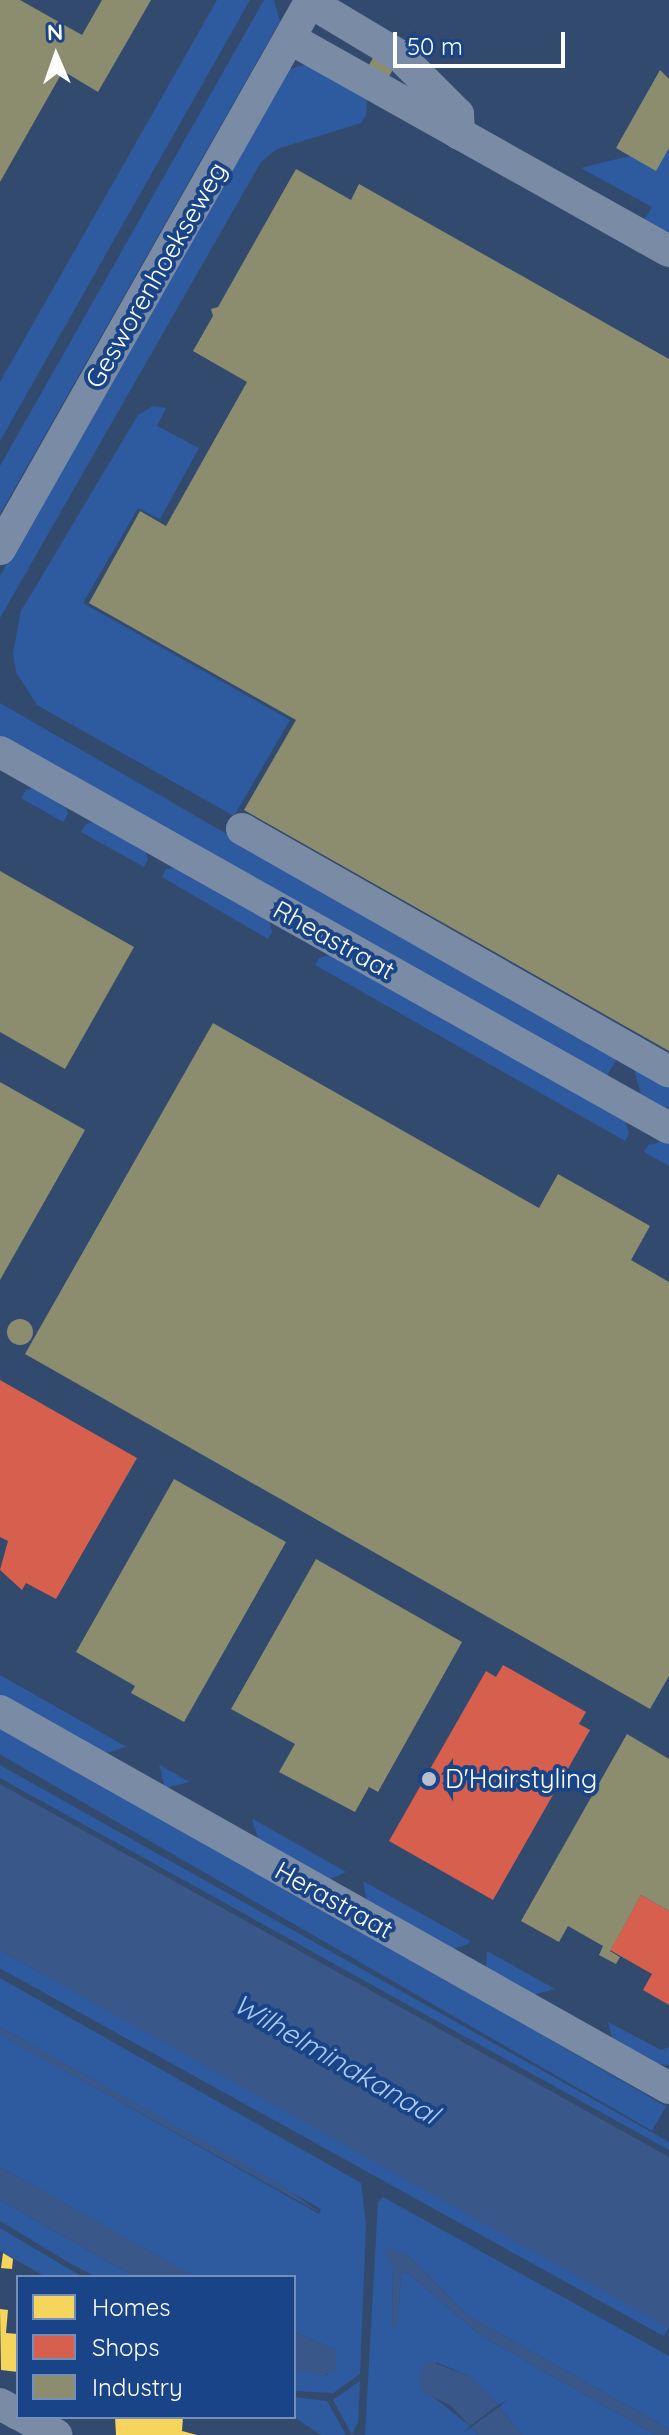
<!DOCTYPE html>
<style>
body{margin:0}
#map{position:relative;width:669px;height:2435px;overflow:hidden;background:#334a6f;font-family:Quicksand,sans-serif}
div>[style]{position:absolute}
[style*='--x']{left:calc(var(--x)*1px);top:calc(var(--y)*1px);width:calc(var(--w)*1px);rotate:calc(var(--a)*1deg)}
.green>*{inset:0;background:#2e5a9f;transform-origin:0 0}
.water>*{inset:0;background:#395788}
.homes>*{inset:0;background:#f6d55c}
.shops>*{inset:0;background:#d6604d}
.industry>*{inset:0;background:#8c8c6e;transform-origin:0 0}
.round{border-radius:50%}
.minor>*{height:32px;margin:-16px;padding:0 16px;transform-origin:16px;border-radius:16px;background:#7a8ba5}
.dots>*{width:22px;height:22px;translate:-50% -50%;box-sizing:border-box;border:4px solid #1a4488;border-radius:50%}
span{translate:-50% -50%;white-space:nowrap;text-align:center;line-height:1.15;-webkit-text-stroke:8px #1a4488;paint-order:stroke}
.street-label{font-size:26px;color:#fff}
.poi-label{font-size:26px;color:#fff}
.left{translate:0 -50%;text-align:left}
.water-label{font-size:28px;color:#aecaf4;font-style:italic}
.legend{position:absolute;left:16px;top:2275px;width:280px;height:144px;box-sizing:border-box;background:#1a4488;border:2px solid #768fb8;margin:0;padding:10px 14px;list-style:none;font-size:24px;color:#fff}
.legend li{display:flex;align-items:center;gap:16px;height:40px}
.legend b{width:40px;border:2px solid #768fb8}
.north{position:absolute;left:16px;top:16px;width:80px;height:80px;-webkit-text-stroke:6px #1a4488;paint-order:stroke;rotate:358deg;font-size:22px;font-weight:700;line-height:32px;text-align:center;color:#fff}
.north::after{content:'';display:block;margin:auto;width:28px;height:36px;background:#fff;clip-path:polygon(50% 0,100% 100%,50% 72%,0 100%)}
.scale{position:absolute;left:393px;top:32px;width:172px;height:36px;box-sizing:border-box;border:4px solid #fff;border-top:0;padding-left:10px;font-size:24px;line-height:28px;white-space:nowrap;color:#fff;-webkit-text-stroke:6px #1a4488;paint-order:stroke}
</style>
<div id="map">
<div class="green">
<i style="clip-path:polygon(217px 0,250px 0,0 441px,0 382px)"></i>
<i style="clip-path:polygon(264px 0,274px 0,280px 21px,0 514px,0 466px)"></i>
<i style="clip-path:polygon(310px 63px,367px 98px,366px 116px,361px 123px,277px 149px,261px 162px,0 618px,0 576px,287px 70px)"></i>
<i style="clip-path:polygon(669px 146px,669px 236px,643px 222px,652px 207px,581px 168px)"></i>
<i style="clip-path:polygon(153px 406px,166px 408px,157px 426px,199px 448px,160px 519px,138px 508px,83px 603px,290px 720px,234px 816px,37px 705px,16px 672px,13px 653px,21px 611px,138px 415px)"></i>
<i style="left:0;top:703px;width:712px;height:28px;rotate:30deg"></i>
<i style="clip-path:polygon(46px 784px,61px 793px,68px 814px,63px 822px,21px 798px,26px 790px)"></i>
<i style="clip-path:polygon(107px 819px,142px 839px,148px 860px,144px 867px,81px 832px,86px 824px)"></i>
<i style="clip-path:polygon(188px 865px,266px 909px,272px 932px,268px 939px,162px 877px,166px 869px)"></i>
<i style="clip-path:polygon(342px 952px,623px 1111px,629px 1134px,625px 1141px,315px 965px,319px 958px)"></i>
<i style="clip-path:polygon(634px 1069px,669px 1083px,669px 1110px,641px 1094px)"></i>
<i style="clip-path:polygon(669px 1140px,669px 1166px,644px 1152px,648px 1145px)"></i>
<i style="clip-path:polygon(0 1675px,125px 1746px,128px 1746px,104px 1754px,0 1695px)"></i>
<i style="left:0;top:1722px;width:769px;height:28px;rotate:30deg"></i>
<i style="clip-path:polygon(159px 1764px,165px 1768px,190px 1782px,165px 1788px)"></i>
<i style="clip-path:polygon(0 1765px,669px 2142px,669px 2150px,0 1778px)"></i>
<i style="clip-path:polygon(252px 1820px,253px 1819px,346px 1872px,328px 1880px,259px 1841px)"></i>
<i style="clip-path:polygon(363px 1881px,470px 1941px,468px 1944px,450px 1950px,367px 1901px)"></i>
<i style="left:0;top:1950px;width:768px;height:16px;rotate:29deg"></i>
<i style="clip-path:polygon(487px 1951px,555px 1989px,532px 1995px,486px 1969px)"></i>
<i style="clip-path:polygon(0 1978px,361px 2183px,366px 2224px,360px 2374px,333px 2393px,294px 2391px,294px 2368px,328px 2375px,335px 2349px,294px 2332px,294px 2277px,195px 2277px,0 2167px,0 2034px,319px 2214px,321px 2209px,0 2027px)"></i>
<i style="clip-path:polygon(608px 2022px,661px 2050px,669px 2047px,669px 2065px,657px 2064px,613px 2041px)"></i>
<i style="clip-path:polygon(383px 2197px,669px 2356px,669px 2429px,467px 2315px,410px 2257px,388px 2248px,393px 2266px,392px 2326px,398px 2318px,401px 2275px,407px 2272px,480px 2335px,656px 2435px,522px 2435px,499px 2407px,507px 2400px,498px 2405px,469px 2376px,436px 2362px,433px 2397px,470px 2426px,462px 2434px,471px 2427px,478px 2435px,365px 2435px,378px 2202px)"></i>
<i style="clip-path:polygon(0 2200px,135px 2277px,96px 2277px,73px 2265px,0 2221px)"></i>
<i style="clip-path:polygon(0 2228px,69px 2269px,84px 2277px,46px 2277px,0 2251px)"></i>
<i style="clip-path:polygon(360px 2381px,358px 2422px,352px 2435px,333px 2400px)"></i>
<i style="clip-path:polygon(294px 2397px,327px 2401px,346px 2435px,321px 2435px,294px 2417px)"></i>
</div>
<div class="water">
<i style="clip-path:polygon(0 1784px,669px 2157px,669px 2328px,0 1950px)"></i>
<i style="clip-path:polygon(0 2027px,283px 2186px,322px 2214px,18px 2045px,0 2034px)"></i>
<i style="clip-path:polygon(0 2167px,134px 2242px,195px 2277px,135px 2277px,0 2200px)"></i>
<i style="clip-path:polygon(388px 2247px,410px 2257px,467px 2315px,669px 2429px,669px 2435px,656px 2435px,480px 2335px,407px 2272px,401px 2275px,398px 2318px,396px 2327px,392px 2326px,393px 2266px,384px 2251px)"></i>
<i style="clip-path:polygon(294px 2332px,335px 2349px,337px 2370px,322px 2376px,294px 2368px)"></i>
<i style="clip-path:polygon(429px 2361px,469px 2376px,498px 2405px,470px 2426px,450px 2405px,424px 2393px,419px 2383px,422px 2366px)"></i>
<i style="clip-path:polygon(499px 2407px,522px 2435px,478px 2435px,471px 2427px)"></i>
</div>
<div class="homes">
<i style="clip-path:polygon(3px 2253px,13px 2259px,12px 2269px,1px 2268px)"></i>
<i style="clip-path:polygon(0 2309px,8px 2310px,6px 2333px,18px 2334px,18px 2372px,1px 2370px)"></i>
<i style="clip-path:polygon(115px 2417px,183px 2417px,182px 2431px,197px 2435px,116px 2435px)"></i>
</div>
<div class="shops">
<i style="clip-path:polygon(0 1380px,137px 1458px,56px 1599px,26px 1583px,22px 1590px,0 1570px,8px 1541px,0 1537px)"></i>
<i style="clip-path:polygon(503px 1665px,586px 1712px,579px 1724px,590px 1730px,493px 1900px,389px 1841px,486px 1671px,496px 1677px)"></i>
<i style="clip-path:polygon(641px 1895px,669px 1911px,669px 2005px,643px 1990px,652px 1974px,610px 1950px)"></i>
</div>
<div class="industry">
<i style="clip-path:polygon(0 0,20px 0,82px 35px,102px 0,151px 0,98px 92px,63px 71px,0 182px)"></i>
<i style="left:374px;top:56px;width:23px;height:14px;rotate:29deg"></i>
<i style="clip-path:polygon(660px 70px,669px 79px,669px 148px,656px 171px,616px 148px)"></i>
<i style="clip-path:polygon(296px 169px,351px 200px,359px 184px,669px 359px,669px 1051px,244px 810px,296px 720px,89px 603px,140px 511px,166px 526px,247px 382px,193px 351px,213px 316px,211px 309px,218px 307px)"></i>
<i style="clip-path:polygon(0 871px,134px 947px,65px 1069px,0 1032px)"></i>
<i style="clip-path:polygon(213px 1023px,539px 1208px,558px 1174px,650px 1226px,631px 1260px,669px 1282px,669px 1676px,650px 1709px,25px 1354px)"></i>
<i style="clip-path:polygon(0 1082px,85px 1130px,0 1280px)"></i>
<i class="round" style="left:7px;top:1319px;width:26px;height:26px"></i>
<i style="clip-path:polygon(174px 1479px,286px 1542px,184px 1722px,131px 1693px,135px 1686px,76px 1652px)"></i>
<i style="clip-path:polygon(316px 1559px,462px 1642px,378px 1792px,369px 1787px,355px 1812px,279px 1772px,295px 1744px,231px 1709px)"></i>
<i style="clip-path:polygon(627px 1734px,669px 1759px,669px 1911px,641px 1895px,610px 1951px,620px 1957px,616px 1964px,599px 1955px,603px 1946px,568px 1926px,559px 1942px,521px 1921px)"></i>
</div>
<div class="minor">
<i style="--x:310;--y:2;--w:105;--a:31"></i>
<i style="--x:400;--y:56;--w:82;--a:45"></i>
<i style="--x:458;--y:114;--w:20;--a:87"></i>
<i style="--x:291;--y:39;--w:433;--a:29.3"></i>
<i style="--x:0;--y:549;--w:631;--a:-60.47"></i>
<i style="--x:0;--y:752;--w:767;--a:29.34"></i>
<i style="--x:242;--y:829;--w:491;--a:29.6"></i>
<i style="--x:0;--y:1711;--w:768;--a:29.4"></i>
<i style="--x:0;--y:2404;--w:21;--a:29"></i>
<i style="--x:24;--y:2417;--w:37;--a:29"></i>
</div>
<div class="dots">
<i style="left:429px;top:1779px;background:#b8c0cd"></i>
</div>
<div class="street-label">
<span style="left:156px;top:275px;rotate:-60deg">Gesworenhoekseweg</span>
<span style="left:334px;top:940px;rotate:29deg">Rheastraat</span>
<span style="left:334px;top:1900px;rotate:29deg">Herastraat</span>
</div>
<div class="poi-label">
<span class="left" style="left:445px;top:1779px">D'Hairstyling</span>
</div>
<div class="water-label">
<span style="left:336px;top:2059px;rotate:30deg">Wilhelminakanaal</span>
</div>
<ul class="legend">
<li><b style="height:22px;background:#f6d55c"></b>Homes</li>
<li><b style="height:22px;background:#d6604d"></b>Shops</li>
<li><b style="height:22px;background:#8c8c6e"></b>Industry</li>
</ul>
<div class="north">N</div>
<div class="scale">50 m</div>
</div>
